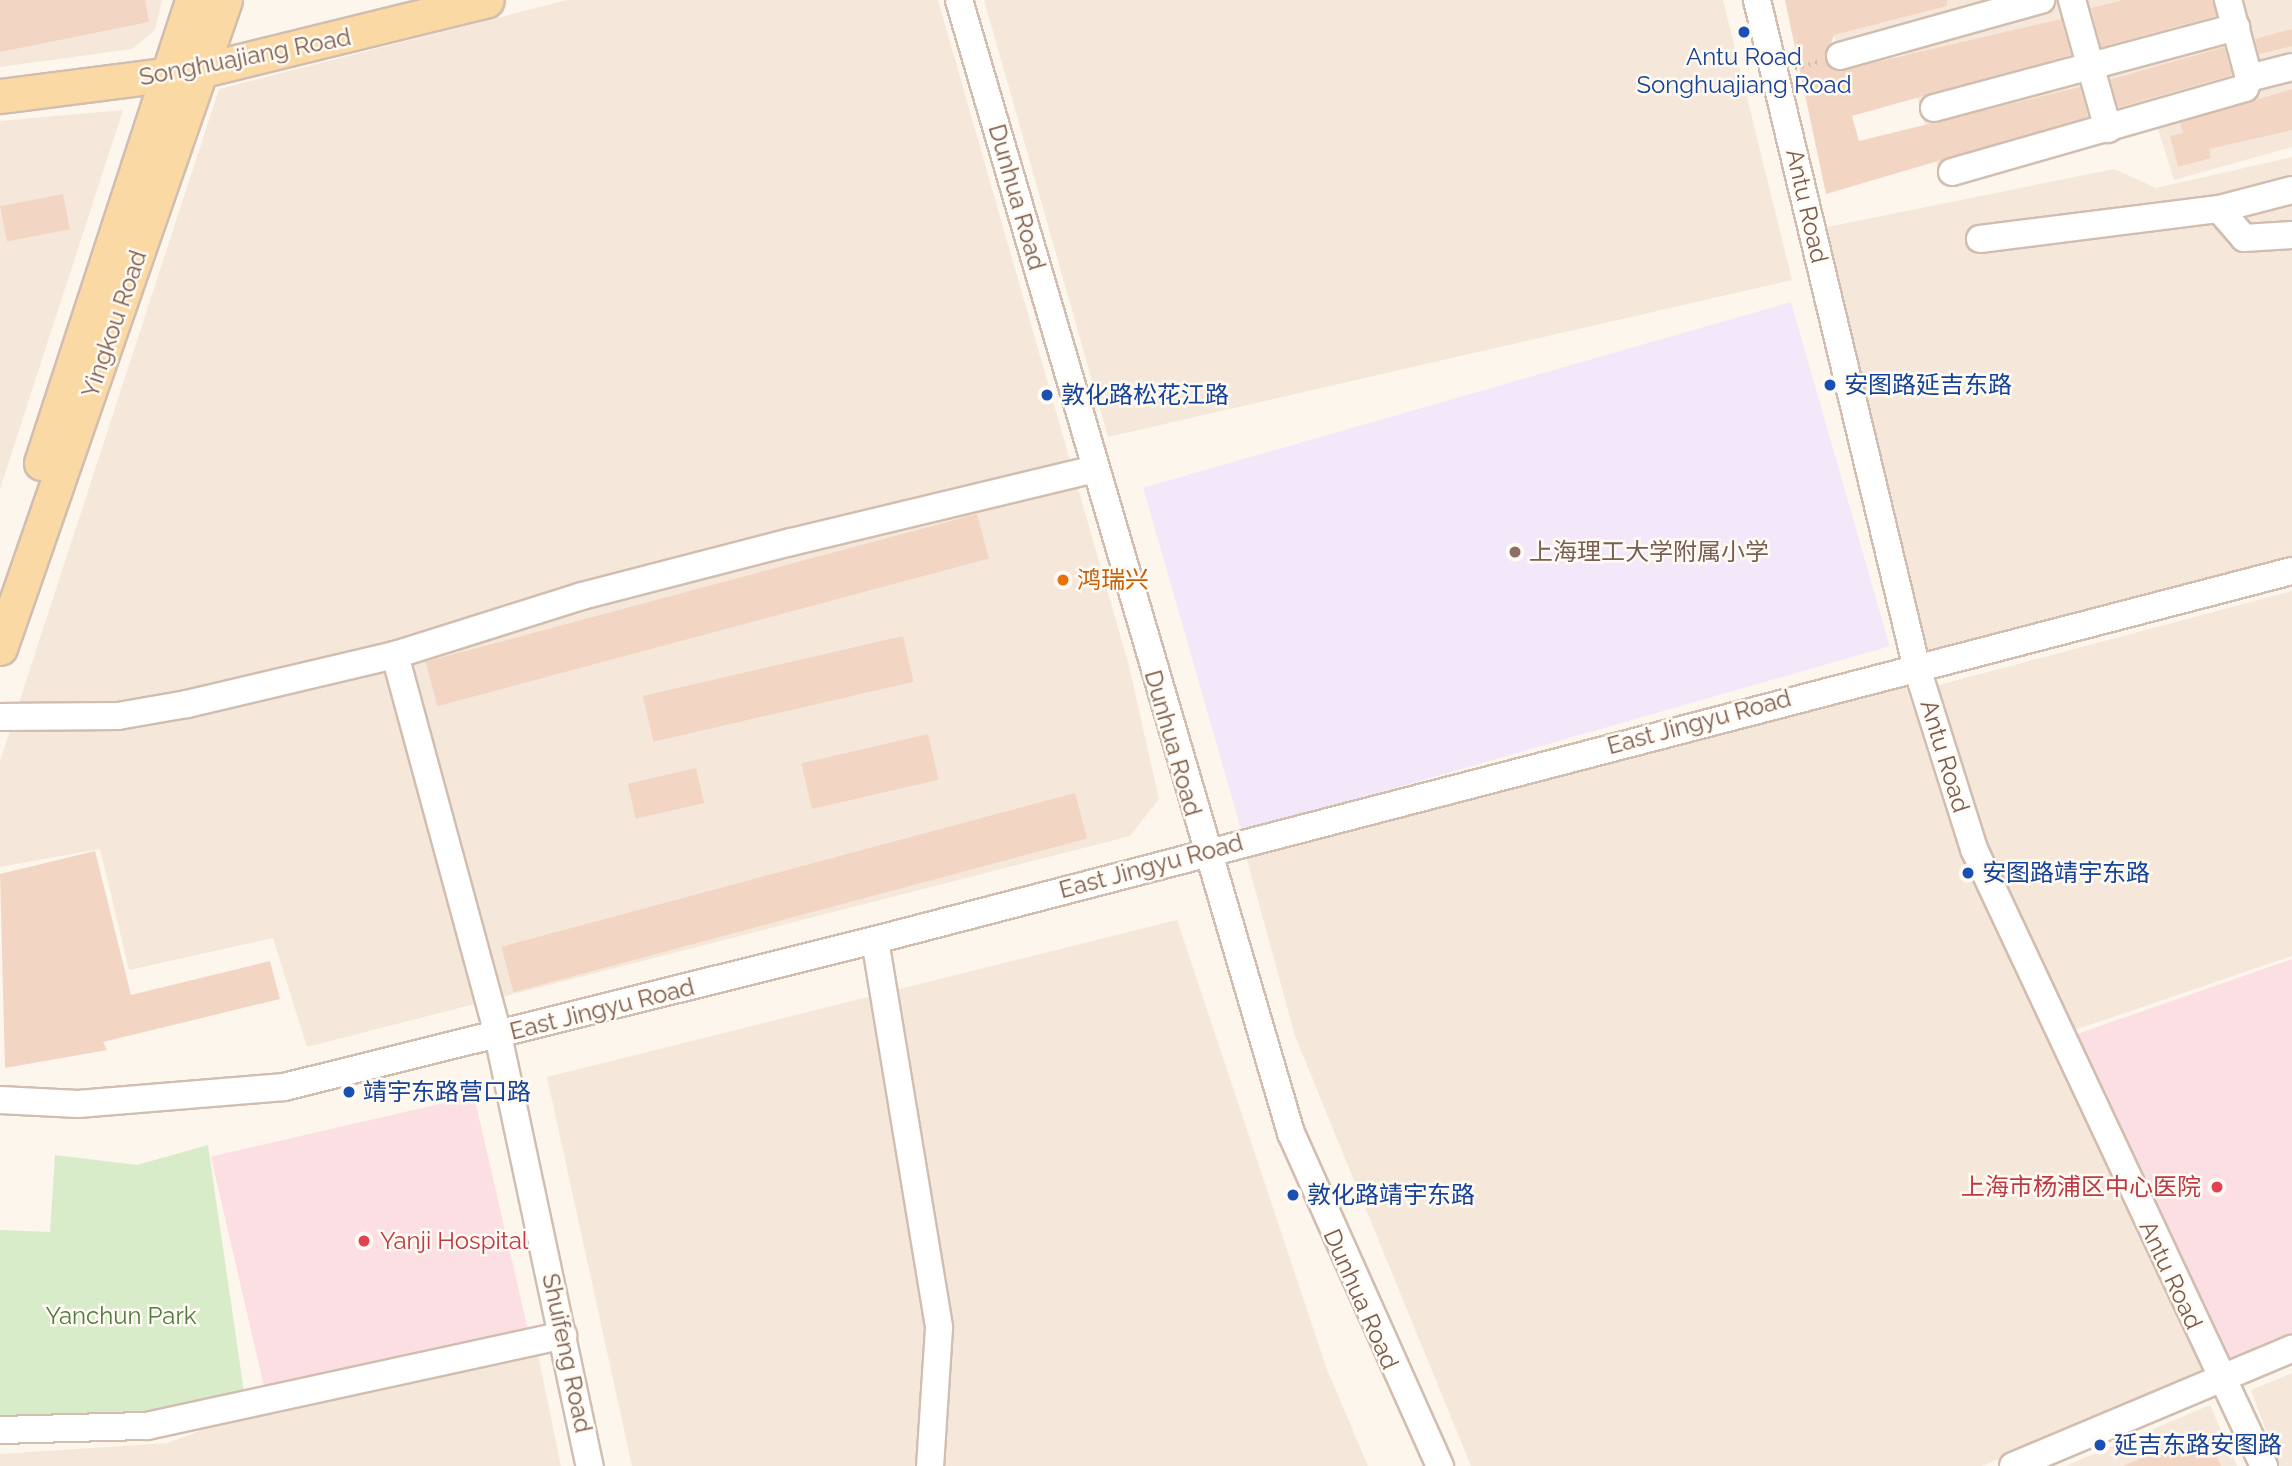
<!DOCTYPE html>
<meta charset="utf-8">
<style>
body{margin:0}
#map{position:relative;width:2292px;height:1466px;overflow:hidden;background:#fdf6ec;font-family:Raleway,"Noto Sans SC",sans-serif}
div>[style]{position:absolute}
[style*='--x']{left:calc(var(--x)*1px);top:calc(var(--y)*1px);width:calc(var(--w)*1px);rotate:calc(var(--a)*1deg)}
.residential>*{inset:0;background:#f5e8da}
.education>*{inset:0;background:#f3e8fa;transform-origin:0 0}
.medical>*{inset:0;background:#fbdfe3;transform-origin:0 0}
.green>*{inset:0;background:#d8ecc9}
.building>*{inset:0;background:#f3d5c3;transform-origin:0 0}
.path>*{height:3.5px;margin-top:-1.75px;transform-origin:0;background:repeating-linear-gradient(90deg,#d9b8a5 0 2px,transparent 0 7px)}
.roads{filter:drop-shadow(2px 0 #d1beb0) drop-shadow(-2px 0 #d1beb0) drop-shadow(0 2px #d1beb0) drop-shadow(0 -2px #d1beb0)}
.minor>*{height:26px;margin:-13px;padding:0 13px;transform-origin:13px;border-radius:13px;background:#fff}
.major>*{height:33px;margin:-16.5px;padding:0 16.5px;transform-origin:16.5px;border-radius:16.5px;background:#fbd9a5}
.dots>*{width:19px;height:19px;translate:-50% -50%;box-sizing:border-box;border:4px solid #fffaf3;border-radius:50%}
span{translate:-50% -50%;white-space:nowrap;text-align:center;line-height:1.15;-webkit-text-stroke:5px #fffaf3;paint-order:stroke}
.street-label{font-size:24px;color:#7a5c4d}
.transit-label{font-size:24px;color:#164399}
.left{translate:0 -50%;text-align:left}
.education-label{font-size:24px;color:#785e54}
.food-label{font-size:24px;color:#c56008}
.health-label{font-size:24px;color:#be3a42}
.right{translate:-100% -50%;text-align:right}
.park-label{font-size:24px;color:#537a41}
</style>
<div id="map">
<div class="residential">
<i style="clip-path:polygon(0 0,162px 0,155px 30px,132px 49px,0 67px)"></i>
<i style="clip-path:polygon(567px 0,938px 0,1129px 666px,1159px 799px,1130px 836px,307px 1047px,273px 938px,129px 970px,100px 849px,0 867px,0 761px,219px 89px)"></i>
<i style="clip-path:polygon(984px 0,1723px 0,1792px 280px,1108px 437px)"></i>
<i style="clip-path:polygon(1824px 0,2292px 0,2292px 147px,2174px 180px,2158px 129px,1943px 185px,1904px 53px,1844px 71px)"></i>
<i style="clip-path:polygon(123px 110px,0 489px,0 121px)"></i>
<i style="clip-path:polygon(2292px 157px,2292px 563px,1927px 655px,1827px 227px,2114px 169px,2156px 188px)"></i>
<i style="clip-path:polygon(2292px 591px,2292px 956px,2072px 1031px,2009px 909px,1935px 686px)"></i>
<i style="clip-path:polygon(1873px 678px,1906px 688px,1967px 864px,2205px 1375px,1982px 1466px,1471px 1466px,1295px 1036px,1246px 856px)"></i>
<i style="clip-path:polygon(1177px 920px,1326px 1367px,1368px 1466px,632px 1466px,547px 1077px)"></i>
<i style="clip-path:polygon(537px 1350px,561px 1466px,0 1466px,0 1454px,168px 1443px,265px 1406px)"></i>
<i style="clip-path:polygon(2292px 1373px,2292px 1466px,2279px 1466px,2251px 1390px)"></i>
<i style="clip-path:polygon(2210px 1405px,2237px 1466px,2065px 1466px)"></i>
</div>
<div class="education">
<i style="left:1791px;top:302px;width:358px;height:674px;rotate:74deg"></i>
</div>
<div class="medical">
<i style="clip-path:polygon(2292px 959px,2292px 1338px,2224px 1366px,2074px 1035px)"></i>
<i style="left:474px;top:1096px;width:247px;height:270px;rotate:77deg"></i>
</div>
<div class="green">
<i style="clip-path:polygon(208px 1145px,244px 1392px,182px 1415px,0 1435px,0 1230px,50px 1232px,55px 1155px,137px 1165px)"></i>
</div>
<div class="building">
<i style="clip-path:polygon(0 0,145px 0,149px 22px,0 52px)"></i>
<i style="clip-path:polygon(1785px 0,1947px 0,1947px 6px,1834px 35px,1825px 60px,1837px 71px,2061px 19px,2071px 55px,1852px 116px,1859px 141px,2080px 87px,2088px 117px,1826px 194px)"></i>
<i style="clip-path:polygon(2123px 0,2213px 0,2216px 16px,2101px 47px,2091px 8px)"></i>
<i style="clip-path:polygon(2292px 29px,2292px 46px,2259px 54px,2255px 39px)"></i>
<i style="left:2224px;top:47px;width:29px;height:118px;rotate:74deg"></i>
<i style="clip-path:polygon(2292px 89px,2292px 130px,2209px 149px,2211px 158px,2178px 167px,2170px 136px,2183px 133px,2180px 123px)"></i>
<i style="left:63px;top:194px;width:36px;height:64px;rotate:79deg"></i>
<i style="left:977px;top:514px;width:46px;height:571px;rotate:75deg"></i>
<i style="left:903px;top:636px;width:47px;height:267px;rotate:77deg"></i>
<i style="left:928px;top:734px;width:47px;height:130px;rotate:77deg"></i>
<i style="left:696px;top:768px;width:36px;height:70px;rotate:77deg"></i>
<i style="left:1075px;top:793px;width:47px;height:594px;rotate:75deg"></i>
<i style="clip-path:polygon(95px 851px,131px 995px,270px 961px,280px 999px,103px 1042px,107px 1050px,5px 1068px,0 874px)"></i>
<i style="clip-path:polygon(2206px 1431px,2221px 1466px,2123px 1466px)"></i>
</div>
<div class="path">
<i style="--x:1795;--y:69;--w:24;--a:-17"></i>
</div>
<div class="roads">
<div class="minor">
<i style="--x:959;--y:0;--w:1181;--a:73.67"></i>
<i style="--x:1291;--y:1133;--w:365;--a:65.9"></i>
<i style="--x:1757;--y:0;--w:684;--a:76.55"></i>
<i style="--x:1916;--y:665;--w:193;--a:72.5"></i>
<i style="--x:1974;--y:849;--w:682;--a:64.83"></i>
<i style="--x:2072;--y:0;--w:134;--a:74.4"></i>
<i style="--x:2228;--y:0;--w:81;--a:74.9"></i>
<i style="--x:2249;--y:78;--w:44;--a:-14.3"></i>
<i style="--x:1840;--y:56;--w:209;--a:-15.6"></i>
<i style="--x:1934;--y:108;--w:313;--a:-15"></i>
<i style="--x:1952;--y:172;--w:305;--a:-16"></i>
<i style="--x:2245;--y:88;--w:11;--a:-68"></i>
<i style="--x:2219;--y:209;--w:38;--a:49"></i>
<i style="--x:2244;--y:238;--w:48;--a:-3.6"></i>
<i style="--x:1980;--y:239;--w:241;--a:-7.2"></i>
<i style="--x:2219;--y:209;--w:75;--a:-14.6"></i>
<i style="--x:395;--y:655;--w:394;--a:74.8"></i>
<i style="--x:498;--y:1035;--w:441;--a:78"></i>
<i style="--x:0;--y:717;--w:118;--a:-0.5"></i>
<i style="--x:118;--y:716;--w:70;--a:-9.9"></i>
<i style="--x:187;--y:704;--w:214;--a:-13.3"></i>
<i style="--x:395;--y:655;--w:196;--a:-17.5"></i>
<i style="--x:582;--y:596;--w:216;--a:-14.5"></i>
<i style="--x:791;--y:542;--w:313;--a:-13.5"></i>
<i style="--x:875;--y:940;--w:393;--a:80.6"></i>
<i style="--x:939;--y:1328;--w:138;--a:93.7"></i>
<i style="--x:0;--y:1100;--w:78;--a:2.9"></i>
<i style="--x:78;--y:1104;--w:207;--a:-4.7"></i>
<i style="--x:284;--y:1087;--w:609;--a:-13.97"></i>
<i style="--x:875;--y:940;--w:1464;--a:-14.6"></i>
<i style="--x:0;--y:1430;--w:147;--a:-1.6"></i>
<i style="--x:147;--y:1426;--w:426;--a:-12.3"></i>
<i style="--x:2013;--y:1466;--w:303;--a:-22.8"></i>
</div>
<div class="major">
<i style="--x:0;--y:96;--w:205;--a:-7.3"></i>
<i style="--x:203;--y:70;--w:292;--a:-13.8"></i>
<i style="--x:41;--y:463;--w:487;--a:-71.9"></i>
<i style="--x:0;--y:648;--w:686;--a:-70.85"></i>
</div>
</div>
<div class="dots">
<i style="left:1744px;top:32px;background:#1a4fb4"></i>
<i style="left:1830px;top:385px;background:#1a4fb4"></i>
<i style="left:1047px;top:395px;background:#1a4fb4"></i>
<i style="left:1515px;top:552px;background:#8d6e63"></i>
<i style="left:1063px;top:580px;background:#e8710a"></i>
<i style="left:1968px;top:873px;background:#1a4fb4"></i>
<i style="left:349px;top:1092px;background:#1a4fb4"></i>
<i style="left:2217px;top:1187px;background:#e0444e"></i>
<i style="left:1293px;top:1195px;background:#1a4fb4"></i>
<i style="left:364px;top:1241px;background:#e0444e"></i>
<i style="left:2100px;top:1445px;background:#1a4fb4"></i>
</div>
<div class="street-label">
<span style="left:245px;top:57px;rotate:-11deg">Songhuajiang Road</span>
<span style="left:1017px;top:197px;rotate:74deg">Dunhua Road</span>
<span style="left:1807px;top:206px;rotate:77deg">Antu Road</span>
<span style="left:114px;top:324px;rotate:-71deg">Yingkou Road</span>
<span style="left:1699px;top:722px;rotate:-15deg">East Jingyu Road</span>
<span style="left:1173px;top:743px;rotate:74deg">Dunhua Road</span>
<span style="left:1945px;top:756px;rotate:73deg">Antu Road</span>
<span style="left:1151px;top:866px;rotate:-15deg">East Jingyu Road</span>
<span style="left:602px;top:1009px;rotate:-14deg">East Jingyu Road</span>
<span style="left:2171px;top:1275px;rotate:65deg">Antu Road</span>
<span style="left:1361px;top:1299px;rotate:66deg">Dunhua Road</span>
<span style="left:567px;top:1353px;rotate:78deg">Shuifeng Road</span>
</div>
<div class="transit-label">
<span style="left:1744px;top:71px">Antu Road<br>Songhuajiang Road</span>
<span class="left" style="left:1844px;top:385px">安图路延吉东路</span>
<span class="left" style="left:1061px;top:395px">敦化路松花江路</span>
<span class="left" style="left:1982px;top:873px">安图路靖宇东路</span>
<span class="left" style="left:363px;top:1092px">靖宇东路营口路</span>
<span class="left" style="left:1307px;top:1195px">敦化路靖宇东路</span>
<span class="left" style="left:2114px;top:1445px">延吉东路安图路</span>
</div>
<div class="education-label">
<span class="left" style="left:1529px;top:552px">上海理工大学附属小学</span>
</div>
<div class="food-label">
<span class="left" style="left:1077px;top:580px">鸿瑞兴</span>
</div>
<div class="health-label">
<span class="right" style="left:2201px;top:1187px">上海市杨浦区中心医院</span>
<span class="left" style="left:380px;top:1241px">Yanji Hospital</span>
</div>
<div class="park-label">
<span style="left:121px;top:1316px">Yanchun Park</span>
</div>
</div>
